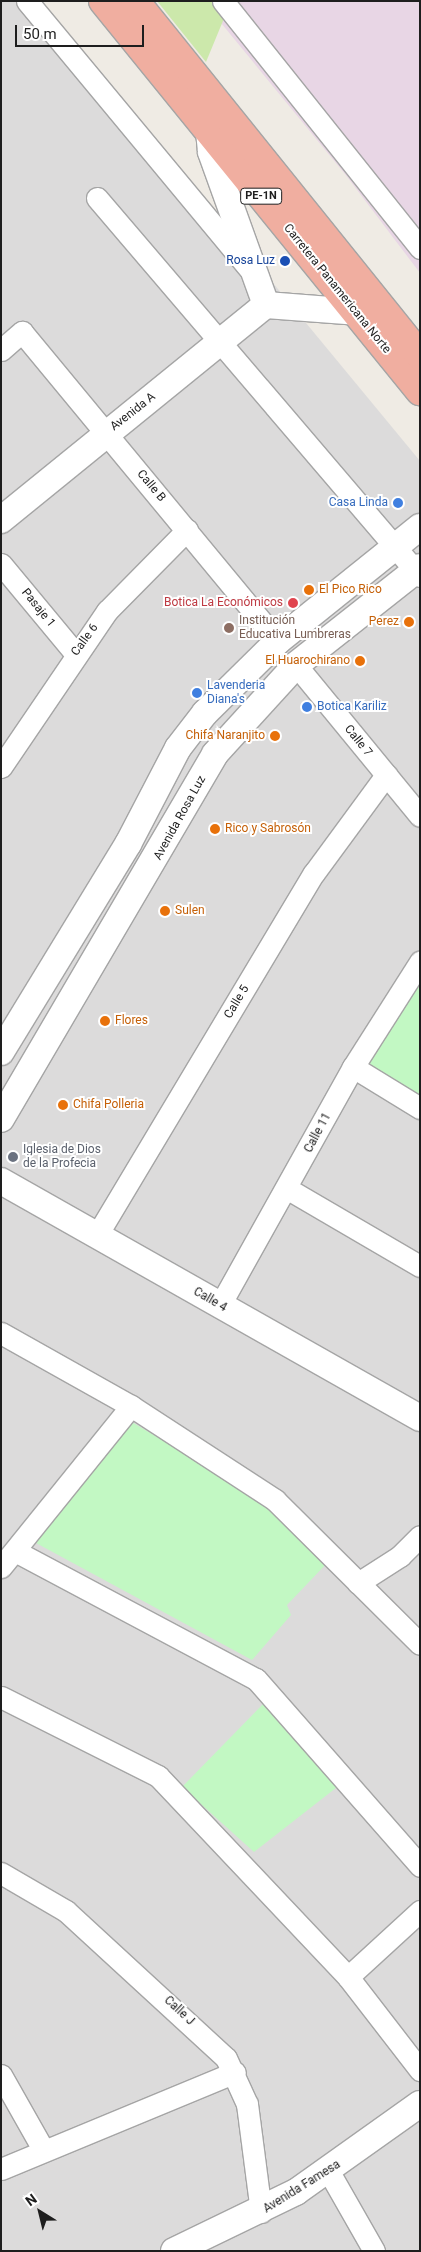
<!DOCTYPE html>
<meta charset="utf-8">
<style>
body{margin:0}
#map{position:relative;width:421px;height:2252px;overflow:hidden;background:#efebe4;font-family:Roboto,sans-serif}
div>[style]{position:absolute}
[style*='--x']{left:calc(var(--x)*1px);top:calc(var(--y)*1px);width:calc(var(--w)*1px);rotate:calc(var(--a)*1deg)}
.residential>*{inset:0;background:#dcdbdb}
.industrial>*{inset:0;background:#e8d6e5}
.grass>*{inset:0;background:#cce8ab}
.park>*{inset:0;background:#c2f8c3}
.roads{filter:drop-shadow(1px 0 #a5a5a5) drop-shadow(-1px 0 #a5a5a5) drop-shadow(0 1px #a5a5a5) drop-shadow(0 -1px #a5a5a5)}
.minor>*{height:21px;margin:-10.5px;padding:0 10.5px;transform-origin:10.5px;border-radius:10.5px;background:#fff}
.tertiary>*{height:26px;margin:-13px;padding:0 13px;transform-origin:13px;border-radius:13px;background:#fff}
.trunk>*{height:28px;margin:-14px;padding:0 14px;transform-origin:14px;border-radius:14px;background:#f0aea0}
.dots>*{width:14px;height:14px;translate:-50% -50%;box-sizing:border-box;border:2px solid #fff;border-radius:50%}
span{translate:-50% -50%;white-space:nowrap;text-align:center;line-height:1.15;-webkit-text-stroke:4px #fff;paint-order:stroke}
.shield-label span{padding:1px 4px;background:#fff;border:1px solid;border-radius:4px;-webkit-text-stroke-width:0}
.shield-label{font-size:11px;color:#1e1e1e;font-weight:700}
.transit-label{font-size:12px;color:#164399}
.right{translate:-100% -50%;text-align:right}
.street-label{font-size:12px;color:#1e1e1e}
.shop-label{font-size:12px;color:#366cbe}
.left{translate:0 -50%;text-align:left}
.food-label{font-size:12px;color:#c56008}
.health-label{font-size:12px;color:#be3a42}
.education-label{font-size:12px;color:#785e54}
.worship-label{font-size:12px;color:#5b616d}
.frame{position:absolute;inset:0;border:2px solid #1e1e1e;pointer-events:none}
.north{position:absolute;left:15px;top:2187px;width:50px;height:50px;-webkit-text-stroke:4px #fff;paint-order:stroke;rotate:324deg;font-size:14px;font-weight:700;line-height:20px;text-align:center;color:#1e1e1e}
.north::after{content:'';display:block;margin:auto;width:18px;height:22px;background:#1e1e1e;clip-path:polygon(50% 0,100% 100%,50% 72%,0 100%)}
.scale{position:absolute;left:15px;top:25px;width:129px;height:22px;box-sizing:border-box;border:2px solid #1e1e1e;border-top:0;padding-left:6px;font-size:15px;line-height:18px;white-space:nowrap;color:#1e1e1e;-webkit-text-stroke:4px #fff;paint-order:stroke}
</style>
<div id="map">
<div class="residential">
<i style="clip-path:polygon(1px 1px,40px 1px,420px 461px,420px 2251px,1px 2251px)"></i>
</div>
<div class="industrial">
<i style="clip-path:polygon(203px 1px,420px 1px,420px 273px,345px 174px)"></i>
</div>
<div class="grass">
<i style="clip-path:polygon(157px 1px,213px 1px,225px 16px,206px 62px)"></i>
</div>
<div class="park">
<i style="clip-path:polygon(420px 978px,420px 1102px,362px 1067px)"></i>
<i style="clip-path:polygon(130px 1421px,279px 1509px,329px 1561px,287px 1605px,291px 1615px,252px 1660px,36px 1543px)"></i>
<i style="clip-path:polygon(268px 1699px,341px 1784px,254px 1852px,182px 1787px)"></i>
</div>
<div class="roads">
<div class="minor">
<i style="--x:27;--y:1;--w:347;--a:50.3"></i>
<i style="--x:223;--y:1;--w:316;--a:51.4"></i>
<i style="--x:97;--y:198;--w:497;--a:49.5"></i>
<i style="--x:1;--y:350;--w:28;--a:-41"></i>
<i style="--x:22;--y:332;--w:401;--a:50.4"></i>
<i style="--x:1;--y:564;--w:116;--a:50.3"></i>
<i style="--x:296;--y:665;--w:195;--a:50.6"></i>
<i style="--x:1;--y:767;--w:189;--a:-55.8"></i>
<i style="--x:107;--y:611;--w:114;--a:-45.4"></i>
<i style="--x:353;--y:1067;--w:79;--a:31.5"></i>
<i style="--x:288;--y:1189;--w:153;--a:30.3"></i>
<i style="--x:97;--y:1235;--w:422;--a:-59.1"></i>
<i style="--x:314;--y:873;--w:122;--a:-53.7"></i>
<i style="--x:220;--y:1305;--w:273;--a:-60.8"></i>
<i style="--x:353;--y:1067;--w:125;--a:-57.5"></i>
<i style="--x:1;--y:1333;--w:149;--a:29.3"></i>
<i style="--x:131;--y:1406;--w:172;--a:33.1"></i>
<i style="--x:275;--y:1500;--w:204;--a:44.8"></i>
<i style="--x:15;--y:1551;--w:273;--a:28"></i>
<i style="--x:256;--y:1679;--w:249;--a:48.7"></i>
<i style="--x:1;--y:1567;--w:207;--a:-51.1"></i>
<i style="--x:358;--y:1583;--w:50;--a:-32.7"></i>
<i style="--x:400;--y:1556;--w:28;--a:-45"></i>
<i style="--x:1;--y:1697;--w:176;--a:26.7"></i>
<i style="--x:158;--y:1776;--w:277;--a:46.6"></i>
<i style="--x:348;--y:1977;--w:118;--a:52.3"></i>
<i style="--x:1;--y:1873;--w:75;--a:30.3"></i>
<i style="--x:66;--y:1911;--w:217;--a:42.6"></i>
<i style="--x:226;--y:2058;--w:51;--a:65.5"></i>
<i style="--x:247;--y:2104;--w:109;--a:82.6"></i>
<i style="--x:348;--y:1977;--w:98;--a:-42.5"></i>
<i style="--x:1;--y:2075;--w:87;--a:60.5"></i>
<i style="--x:1;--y:2169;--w:253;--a:-22.5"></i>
<i style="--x:329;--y:2172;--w:91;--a:60.3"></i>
</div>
<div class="tertiary">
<i style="--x:209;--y:132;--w:20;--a:84"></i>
<i style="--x:211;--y:152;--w:163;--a:70.2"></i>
<i style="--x:1;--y:520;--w:341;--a:-39.1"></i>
<i style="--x:266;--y:305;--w:90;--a:4.4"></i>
<i style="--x:1;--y:1052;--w:244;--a:-58.6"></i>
<i style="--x:128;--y:844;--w:108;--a:-62.5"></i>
<i style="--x:178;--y:748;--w:44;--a:-52.4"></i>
<i style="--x:205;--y:713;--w:103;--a:-44.6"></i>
<i style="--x:278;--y:641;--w:182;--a:-38.8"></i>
<i style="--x:1;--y:1119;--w:423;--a:-59.6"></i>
<i style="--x:215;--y:754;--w:120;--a:-47.7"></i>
<i style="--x:296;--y:665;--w:158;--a:-38.3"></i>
<i style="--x:1;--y:1181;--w:481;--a:29.5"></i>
<i style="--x:174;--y:2251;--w:136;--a:-25.8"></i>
<i style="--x:296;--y:2192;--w:152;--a:-35.4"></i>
</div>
<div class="trunk">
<i style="--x:103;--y:1;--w:503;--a:50.9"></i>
<i style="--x:135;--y:1;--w:455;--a:51.2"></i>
</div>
</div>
<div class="dots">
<i style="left:285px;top:261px;background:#1a4fb4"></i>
<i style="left:398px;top:503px;background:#3f7fe0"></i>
<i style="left:309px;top:590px;background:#e8710a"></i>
<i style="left:293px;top:603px;background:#e0444e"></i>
<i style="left:409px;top:622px;background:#e8710a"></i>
<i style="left:229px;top:628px;background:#8d6e63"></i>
<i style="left:360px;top:661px;background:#e8710a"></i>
<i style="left:197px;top:693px;background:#3f7fe0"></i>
<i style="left:307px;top:707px;background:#3f7fe0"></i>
<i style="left:275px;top:736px;background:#e8710a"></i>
<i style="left:215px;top:829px;background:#e8710a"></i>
<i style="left:165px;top:911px;background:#e8710a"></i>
<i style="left:105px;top:1021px;background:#e8710a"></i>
<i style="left:63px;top:1105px;background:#e8710a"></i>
<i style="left:13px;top:1157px;background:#6b7280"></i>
</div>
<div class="shield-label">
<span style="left:261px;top:196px">PE-1N</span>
</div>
<div class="transit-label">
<span class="right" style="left:275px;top:261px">Rosa Luz</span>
</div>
<div class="street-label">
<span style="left:337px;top:289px;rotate:51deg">Carretera Panamericana Norte</span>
<span style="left:133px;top:412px;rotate:-38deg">Avenida A</span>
<span style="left:151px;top:486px;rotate:50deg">Calle B</span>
<span style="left:38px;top:608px;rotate:51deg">Pasaje 1</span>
<span style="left:85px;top:640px;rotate:-54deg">Calle 6</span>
<span style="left:358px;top:741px;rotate:51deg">Calle 7</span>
<span style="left:180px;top:818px;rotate:-61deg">Avenida Rosa Luz</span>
<span style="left:237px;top:1002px;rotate:-59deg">Calle 5</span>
<span style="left:318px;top:1133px;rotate:-62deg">Calle 11</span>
<span style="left:210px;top:1300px;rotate:30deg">Calle 4</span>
<span style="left:179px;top:2011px;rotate:43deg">Calle J</span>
<span style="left:302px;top:2187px;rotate:-32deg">Avenida Famesa</span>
</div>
<div class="shop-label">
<span class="right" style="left:388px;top:503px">Casa Linda</span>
<span class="left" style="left:207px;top:693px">Lavenderia<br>Diana's</span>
<span class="left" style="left:317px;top:707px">Botica Kariliz</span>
</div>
<div class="food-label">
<span class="left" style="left:319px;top:590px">El Pico Rico</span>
<span class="right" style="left:399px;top:622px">Perez</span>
<span class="right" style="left:350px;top:661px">El Huarochirano</span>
<span class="right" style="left:265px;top:736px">Chifa Naranjito</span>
<span class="left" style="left:225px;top:829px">Rico y Sabrosón</span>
<span class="left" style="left:175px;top:911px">Sulen</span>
<span class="left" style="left:115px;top:1021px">Flores</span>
<span class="left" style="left:73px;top:1105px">Chifa Polleria</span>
</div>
<div class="health-label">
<span class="right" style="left:283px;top:603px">Botica La Económicos</span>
</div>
<div class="education-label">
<span class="left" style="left:239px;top:628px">Institución<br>Educativa Lumbreras</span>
</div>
<div class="worship-label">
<span class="left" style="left:23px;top:1157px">Iglesia de Dios<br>de la Profecia</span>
</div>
<div class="frame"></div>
<div class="north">N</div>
<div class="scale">50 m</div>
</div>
